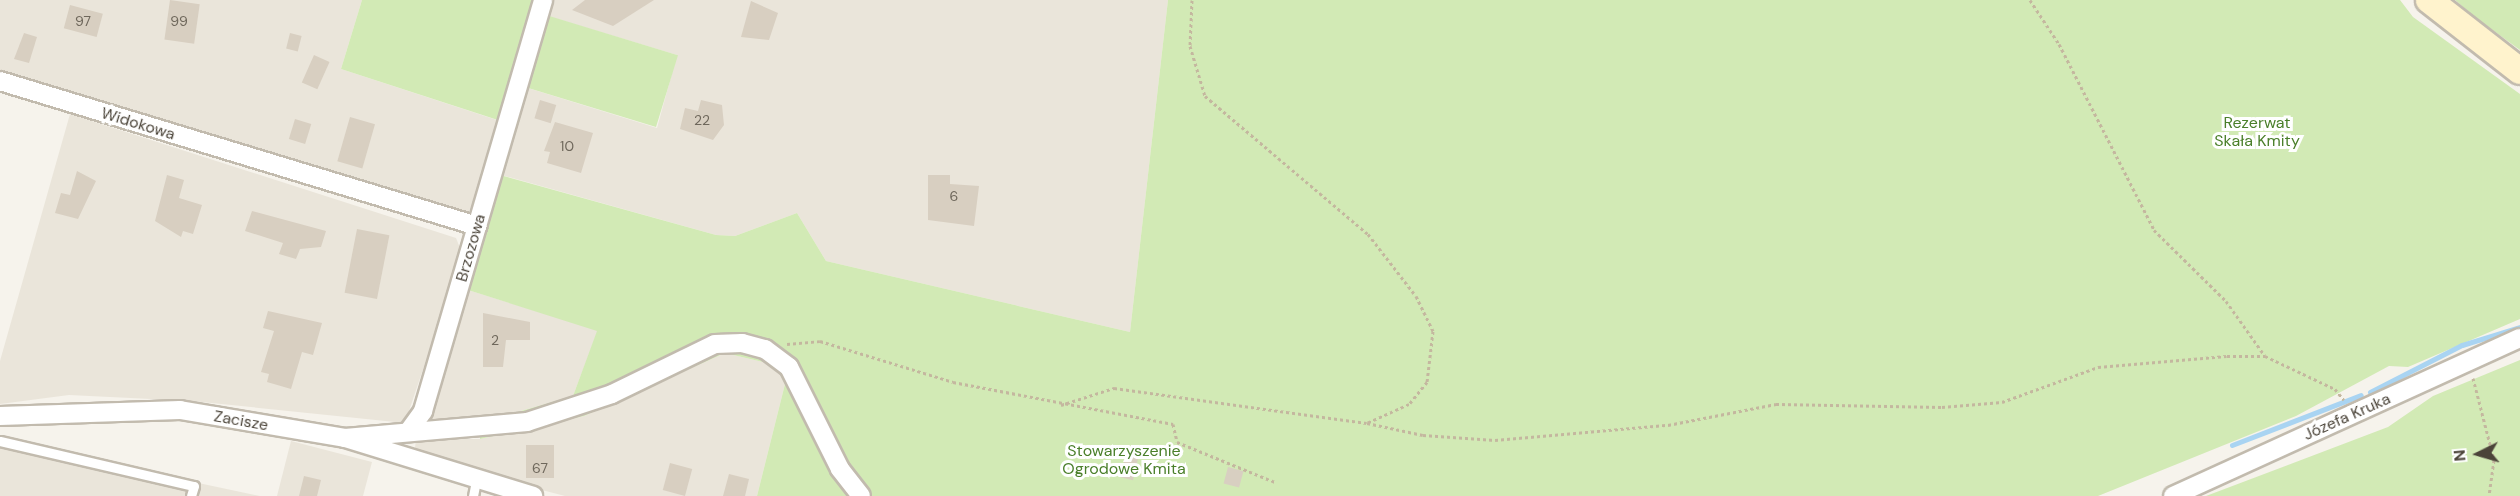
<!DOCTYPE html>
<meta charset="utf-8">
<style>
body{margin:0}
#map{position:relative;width:2520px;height:496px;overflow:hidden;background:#f6f3ec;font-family:"DM Sans",sans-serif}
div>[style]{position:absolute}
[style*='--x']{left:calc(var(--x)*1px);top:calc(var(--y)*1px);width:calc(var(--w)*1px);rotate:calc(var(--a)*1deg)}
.residential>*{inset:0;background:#eae5da}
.green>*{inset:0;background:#d2eab5;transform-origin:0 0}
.stream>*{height:5px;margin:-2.5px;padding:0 2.5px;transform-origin:2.5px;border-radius:2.5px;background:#a9d4f2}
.building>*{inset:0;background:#d8cfc1;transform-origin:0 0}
.path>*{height:3px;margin-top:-1.5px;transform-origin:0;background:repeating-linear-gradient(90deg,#c4b79f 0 3px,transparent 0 6px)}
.roads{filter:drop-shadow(2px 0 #c2bbae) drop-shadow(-2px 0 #c2bbae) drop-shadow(0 2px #c2bbae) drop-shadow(0 -2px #c2bbae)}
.service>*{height:9px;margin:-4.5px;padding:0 4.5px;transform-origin:4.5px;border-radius:4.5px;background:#fff}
.minor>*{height:18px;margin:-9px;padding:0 9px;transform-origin:9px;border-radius:9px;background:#fff}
.secondary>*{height:26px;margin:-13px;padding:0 13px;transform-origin:13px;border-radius:13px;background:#fff3cd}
span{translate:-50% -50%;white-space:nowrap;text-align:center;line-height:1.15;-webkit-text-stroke:6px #fff;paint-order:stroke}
.number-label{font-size:14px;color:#6e675b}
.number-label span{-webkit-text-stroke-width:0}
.park-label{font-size:16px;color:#4a7f2a}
.street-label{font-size:16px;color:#4b4439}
.north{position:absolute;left:2448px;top:424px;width:60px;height:60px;-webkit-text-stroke:4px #fff;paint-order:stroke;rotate:265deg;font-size:16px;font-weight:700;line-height:24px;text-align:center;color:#4b4439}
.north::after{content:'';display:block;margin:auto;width:21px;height:27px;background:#4b4439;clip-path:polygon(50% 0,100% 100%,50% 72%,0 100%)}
</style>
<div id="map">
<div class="residential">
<i style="clip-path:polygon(0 0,362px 0,341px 69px,503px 122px,515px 84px,657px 128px,677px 55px,534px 12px,538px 0,1168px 0,1130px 332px,826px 261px,797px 213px,735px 236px,716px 235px,487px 171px,466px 218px,0 70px)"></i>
<i style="clip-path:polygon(70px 114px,456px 238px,462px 253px,405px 423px,192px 401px,69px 395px,0 404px,0 361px)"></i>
<i style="clip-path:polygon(468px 290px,598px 330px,573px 396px,479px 423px,428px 423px)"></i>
<i style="clip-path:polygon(725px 353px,776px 365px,785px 384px,757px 496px,565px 496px,414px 457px,416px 439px,480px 439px,584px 416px)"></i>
<i style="clip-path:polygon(0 436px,189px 481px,260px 496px,0 496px)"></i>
<i style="clip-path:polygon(291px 441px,372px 462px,363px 496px,277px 496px)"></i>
</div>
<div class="green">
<i style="clip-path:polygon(362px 0,538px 0,504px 122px,341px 69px)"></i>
<i style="clip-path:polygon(1168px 0,2400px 0,2413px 17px,2520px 94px,2520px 319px,2408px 367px,2389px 366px,2296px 416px,2098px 496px,757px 496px,785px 384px,776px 365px,725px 353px,584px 416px,480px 439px,479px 423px,573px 396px,597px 331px,468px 290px,500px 175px,716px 235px,735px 236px,797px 213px,826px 261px,1130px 332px)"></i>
<i style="clip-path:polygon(2455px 0,2520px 0,2520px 50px,2476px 18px)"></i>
<i style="left:546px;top:15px;width:138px;height:75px;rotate:17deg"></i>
<i style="clip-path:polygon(2520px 360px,2520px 496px,2206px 496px,2388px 427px,2433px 396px)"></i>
</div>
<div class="stream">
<i style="--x:2370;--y:392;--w:103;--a:-27.1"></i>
<i style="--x:2462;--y:345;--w:61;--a:-17.2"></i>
<i style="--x:2232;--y:445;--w:138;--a:-21.2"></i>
</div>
<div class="building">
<i style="left:170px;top:0;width:30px;height:40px;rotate:8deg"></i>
<i style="clip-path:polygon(585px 0,654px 0,613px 26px,572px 10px)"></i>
<i style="clip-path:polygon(751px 1px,778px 13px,769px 40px,741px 37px)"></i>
<i style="left:70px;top:5px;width:34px;height:24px;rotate:15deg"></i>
<i style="clip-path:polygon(24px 33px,37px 37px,29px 63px,14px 59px)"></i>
<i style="left:290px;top:33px;width:12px;height:16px;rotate:14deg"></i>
<i style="left:314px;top:55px;width:17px;height:30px;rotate:24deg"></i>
<i style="left:540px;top:100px;width:17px;height:19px;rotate:17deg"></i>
<i style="clip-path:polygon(701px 100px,722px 105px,724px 125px,713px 140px,680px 129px,685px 108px,698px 111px)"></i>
<i style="left:350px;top:117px;width:26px;height:46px;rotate:16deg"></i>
<i style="left:295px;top:119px;width:17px;height:21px;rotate:17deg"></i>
<i style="clip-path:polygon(555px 122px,593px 133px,581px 173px,547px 163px,550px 152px,544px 151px)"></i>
<i style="clip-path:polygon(77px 171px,96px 181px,78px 219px,55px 213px,61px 193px,70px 195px)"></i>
<i style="clip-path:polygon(167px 175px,184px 180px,179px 198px,202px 205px,193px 234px,183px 231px,181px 237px,155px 221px)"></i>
<i style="clip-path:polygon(928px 175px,950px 175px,950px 184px,979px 186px,974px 226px,928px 220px)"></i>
<i style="clip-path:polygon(252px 211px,326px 231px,321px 247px,300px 249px,296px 259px,279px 254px,283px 243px,245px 231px)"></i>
<i style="left:357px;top:229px;width:33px;height:65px;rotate:11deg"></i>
<i style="clip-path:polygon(268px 311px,322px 323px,313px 355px,302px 352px,291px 389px,267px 382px,269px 374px,261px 372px,274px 331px,263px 328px)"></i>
<i style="clip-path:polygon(483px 313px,530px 322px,530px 340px,506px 340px,503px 367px,483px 367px)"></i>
<i style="left:526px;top:445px;width:28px;height:33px"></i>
<i style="left:1126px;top:453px;width:13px;height:25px;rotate:13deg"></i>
<i style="left:670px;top:463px;width:23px;height:28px;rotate:15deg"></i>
<i style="left:1228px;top:467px;width:16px;height:17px;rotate:15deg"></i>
<i style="clip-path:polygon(729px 474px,749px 479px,745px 496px,723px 496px)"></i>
<i style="clip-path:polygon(304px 476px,321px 480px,317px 496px,299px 496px)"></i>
</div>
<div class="path">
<i style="--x:1192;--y:0;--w:46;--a:92.5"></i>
<i style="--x:1190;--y:46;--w:52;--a:73.3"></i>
<i style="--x:1205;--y:96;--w:214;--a:40.3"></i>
<i style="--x:1368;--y:234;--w:78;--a:52.3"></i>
<i style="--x:1416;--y:296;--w:39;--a:64"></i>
<i style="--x:1433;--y:331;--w:51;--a:96.7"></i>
<i style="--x:1427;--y:382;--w:28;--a:129"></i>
<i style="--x:1409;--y:404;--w:46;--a:155.7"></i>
<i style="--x:1367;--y:423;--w:57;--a:12.1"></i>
<i style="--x:1423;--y:435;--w:72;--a:4"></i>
<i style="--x:1495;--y:440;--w:174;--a:-5"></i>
<i style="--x:1668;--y:425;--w:110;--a:-11"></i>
<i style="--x:1776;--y:404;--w:166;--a:1"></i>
<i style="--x:1942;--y:407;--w:60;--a:-4.8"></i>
<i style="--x:2002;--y:402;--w:102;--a:-20"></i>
<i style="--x:2098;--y:367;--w:129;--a:-4.9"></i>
<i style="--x:2227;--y:356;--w:38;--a:0"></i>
<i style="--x:2265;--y:356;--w:77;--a:25.2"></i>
<i style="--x:2335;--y:389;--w:14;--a:51"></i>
<i style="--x:2030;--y:0;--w:53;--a:56.6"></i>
<i style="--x:2059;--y:44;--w:209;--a:62.9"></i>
<i style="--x:2154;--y:230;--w:101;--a:44.6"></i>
<i style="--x:2226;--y:301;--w:67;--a:54.7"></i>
<i style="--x:787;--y:344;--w:33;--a:-5"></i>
<i style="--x:820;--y:341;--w:139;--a:17.1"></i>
<i style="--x:953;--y:382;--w:224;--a:10.8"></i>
<i style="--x:1173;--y:424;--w:18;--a:77"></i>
<i style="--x:1177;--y:442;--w:106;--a:22.2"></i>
<i style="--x:2473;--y:378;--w:85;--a:75.6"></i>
<i style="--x:2494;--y:460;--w:36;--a:98"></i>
<i style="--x:1061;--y:405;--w:56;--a:-17.8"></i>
<i style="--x:1114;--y:388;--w:255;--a:7.9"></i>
</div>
<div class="roads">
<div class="service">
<i style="--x:0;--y:441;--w:199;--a:13.1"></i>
<i style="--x:194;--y:486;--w:10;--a:107"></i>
<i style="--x:473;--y:496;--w:15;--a:-79"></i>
</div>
<div class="minor">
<i style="--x:0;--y:81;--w:499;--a:16.9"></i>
<i style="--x:0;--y:416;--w:180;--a:-1.9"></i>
<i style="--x:180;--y:410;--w:167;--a:9.6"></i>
<i style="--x:345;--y:438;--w:197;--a:17.1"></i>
<i style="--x:408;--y:432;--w:26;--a:-54"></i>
<i style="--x:423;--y:411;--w:428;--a:-73.7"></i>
<i style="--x:345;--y:438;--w:183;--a:-5"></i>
<i style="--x:527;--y:422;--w:89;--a:-18.2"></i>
<i style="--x:612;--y:394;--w:114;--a:-25.9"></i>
<i style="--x:715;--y:344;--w:27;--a:-2"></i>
<i style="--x:742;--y:343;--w:24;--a:15"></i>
<i style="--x:765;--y:349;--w:30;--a:37"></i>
<i style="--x:789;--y:367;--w:114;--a:63.4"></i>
<i style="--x:840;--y:469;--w:34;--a:52"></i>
<i style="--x:2173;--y:496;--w:381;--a:-24.5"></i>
</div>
<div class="secondary">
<i style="--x:2429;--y:0;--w:115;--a:38"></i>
</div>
</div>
<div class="number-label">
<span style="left:83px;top:21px">97</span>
<span style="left:179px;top:21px">99</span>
<span style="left:702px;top:120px">22</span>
<span style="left:567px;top:146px">10</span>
<span style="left:954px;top:196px">6</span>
<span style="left:495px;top:340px">2</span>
<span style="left:540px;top:468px">67</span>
</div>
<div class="park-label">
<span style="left:2257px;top:132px">Rezerwat<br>Skała Kmity</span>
<span style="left:1124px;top:460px">Stowarzyszenie<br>Ogrodowe Kmita</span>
</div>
<div class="street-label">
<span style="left:138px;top:124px;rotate:17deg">Widokowa</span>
<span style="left:471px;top:248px;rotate:-74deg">Brzozowa</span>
<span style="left:2347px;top:417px;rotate:-24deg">Józefa Kruka</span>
<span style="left:241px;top:421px;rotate:10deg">Zacisze</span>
</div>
<div class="north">N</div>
</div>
